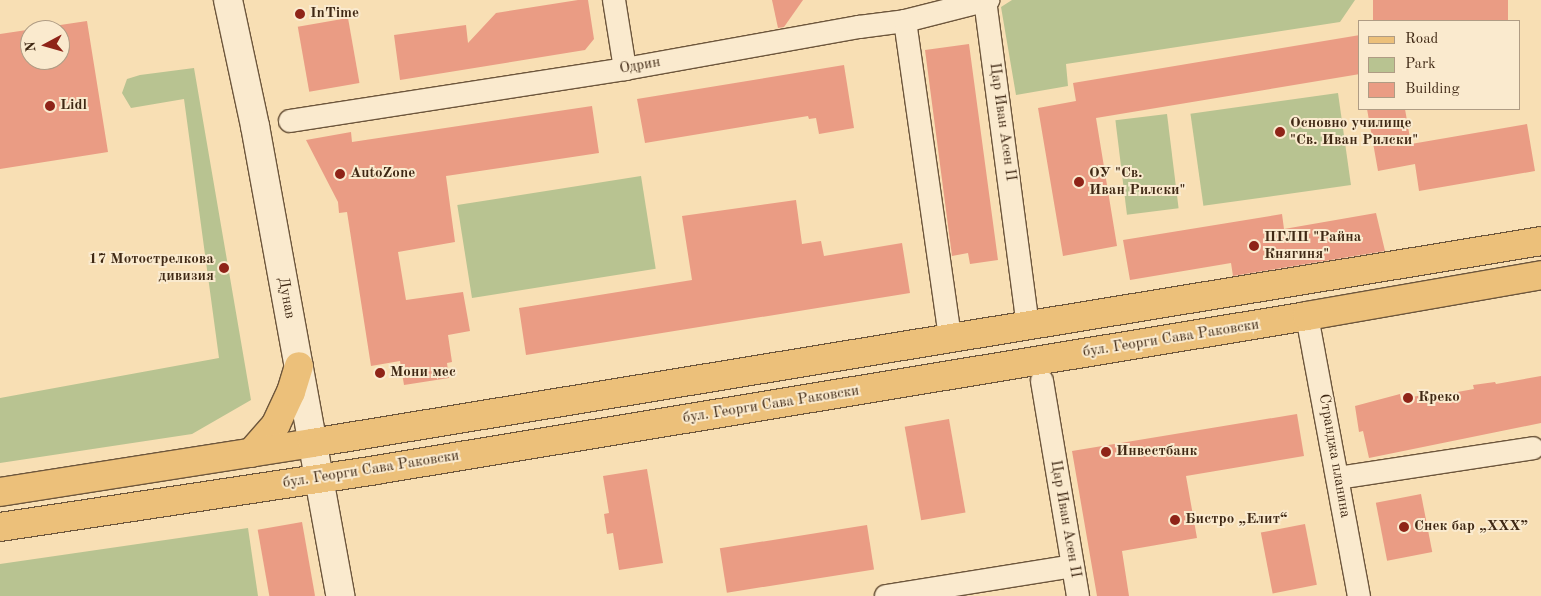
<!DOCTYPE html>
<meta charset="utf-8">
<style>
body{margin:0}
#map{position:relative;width:1541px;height:596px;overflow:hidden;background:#f8dfb4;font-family:"Old Standard TT",serif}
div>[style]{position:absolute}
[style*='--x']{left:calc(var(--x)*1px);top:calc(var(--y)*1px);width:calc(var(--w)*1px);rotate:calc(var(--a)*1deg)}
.green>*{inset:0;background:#b8c391;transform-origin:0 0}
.building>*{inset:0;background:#ea9c84;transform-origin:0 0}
.roads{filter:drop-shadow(1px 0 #6d563c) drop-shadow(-1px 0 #6d563c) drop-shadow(0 1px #6d563c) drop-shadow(0 -1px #6d563c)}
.street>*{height:22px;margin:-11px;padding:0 11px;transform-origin:11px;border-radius:11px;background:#faeace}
.secondary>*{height:28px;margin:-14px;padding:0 14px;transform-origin:14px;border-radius:14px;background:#faeace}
.primary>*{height:28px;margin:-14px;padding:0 14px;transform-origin:14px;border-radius:14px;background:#ecc07a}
.dots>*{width:14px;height:14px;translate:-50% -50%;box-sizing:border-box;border:2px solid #faeace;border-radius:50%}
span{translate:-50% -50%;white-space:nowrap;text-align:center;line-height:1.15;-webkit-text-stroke:4px #faeace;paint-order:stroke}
.poi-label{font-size:15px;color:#3f2814;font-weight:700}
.left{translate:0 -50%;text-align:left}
.right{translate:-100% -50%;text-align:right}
.street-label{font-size:15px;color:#3f2814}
.legend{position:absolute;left:1358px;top:20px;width:162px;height:90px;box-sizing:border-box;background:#faeace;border:1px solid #af9c84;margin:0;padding:6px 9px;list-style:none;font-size:15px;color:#3f2814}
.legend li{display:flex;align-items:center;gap:10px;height:25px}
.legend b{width:25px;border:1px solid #af9c84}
.north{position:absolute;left:20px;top:20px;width:50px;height:50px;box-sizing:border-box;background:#faeace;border:1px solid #af9c84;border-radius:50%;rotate:264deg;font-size:14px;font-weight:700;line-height:20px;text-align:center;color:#3f2814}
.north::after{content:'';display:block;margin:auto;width:18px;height:22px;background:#8f2418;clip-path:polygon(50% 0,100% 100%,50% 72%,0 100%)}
</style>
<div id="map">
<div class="green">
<i style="clip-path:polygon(1012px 0,1355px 0,1340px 22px,1066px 64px,1068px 86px,1016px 95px,1001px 7px)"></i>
<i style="clip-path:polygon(194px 68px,251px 400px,192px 434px,0 463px,0 398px,219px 358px,184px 99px,131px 108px,122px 93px,127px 79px,140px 75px)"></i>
<i style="left:1338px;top:93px;width:93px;height:149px;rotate:82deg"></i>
<i style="left:1167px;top:114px;width:95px;height:52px;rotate:83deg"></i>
<i style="left:641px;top:176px;width:94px;height:186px;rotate:81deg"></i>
<i style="clip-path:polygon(248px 528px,258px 596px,0 596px,0 564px)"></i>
</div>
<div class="building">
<i style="clip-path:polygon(578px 0,588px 0,594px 39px,585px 50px,400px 80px,394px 35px,466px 25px,468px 43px,496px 13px)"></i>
<i style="clip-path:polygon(772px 0,803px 0,784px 27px,778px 28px)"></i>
<i style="left:1373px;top:0;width:135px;height:21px"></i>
<i style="left:348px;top:18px;width:66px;height:51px;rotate:80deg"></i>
<i style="clip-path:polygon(evenodd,87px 21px,108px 152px,0 169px,0 34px,87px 21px,30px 30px,60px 30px,60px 60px,30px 60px,30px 30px)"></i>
<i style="clip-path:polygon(1360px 35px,1360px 74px,1096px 118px,1117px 246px,1063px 256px,1038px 108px,1076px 101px,1073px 83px)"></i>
<i style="clip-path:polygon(969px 44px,998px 260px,970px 264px,968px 253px,952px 256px,925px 50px)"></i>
<i style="clip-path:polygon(844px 65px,854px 128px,819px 134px,816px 118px,809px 119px,808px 116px,645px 143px,637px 99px)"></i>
<i style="clip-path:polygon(592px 106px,599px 153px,446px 176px,455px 242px,398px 252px,406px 300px,463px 292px,470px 331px,448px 335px,452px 362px,447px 363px,449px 378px,404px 385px,400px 361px,371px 366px,347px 212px,339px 213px,338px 202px,306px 140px,351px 132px,352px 142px)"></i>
<i style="clip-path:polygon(1367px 109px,1405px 109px,1411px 144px,1527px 124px,1535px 171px,1419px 191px,1415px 164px,1378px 171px)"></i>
<i style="clip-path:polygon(796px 200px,802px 244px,821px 241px,824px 256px,902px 243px,910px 293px,526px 355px,519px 308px,692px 280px,682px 216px)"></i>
<i style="clip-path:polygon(1376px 213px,1385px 251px,1233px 276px,1231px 263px,1130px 280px,1123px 240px,1282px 214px,1284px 229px)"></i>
<i style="clip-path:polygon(1541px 376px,1541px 423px,1369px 458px,1363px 431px,1359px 432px,1355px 406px,1400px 394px,1401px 399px,1423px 395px,1424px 398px,1474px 389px,1473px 385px,1495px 382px,1496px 384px)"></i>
<i style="clip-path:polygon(1297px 414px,1304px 456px,1186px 476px,1197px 538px,1122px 551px,1129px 596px,1097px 596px,1072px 451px)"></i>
<i style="left:949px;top:419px;width:95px;height:45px;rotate:80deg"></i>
<i style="clip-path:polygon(647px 469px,663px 563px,619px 570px,613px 533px,607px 534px,604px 514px,609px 513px,603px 476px)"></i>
<i style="left:1421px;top:494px;width:59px;height:46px;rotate:79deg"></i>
<i style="left:302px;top:522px;width:75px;height:45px;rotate:80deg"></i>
<i style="left:1305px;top:524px;width:62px;height:45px;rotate:79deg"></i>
<i style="left:867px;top:525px;width:45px;height:149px;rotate:81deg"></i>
</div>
<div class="roads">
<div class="street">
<i style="--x:614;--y:0;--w:70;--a:80.9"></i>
<i style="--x:985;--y:0;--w:320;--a:82.5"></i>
<i style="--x:905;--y:21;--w:311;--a:81.9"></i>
<i style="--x:290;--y:121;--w:339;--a:-8.8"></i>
<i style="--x:625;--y:69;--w:238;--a:-10.2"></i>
<i style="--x:859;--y:27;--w:46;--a:-7.4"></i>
<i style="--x:905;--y:21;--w:86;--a:-14.2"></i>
<i style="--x:1307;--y:316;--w:285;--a:79.5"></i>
<i style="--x:1042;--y:381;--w:218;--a:80.5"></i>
<i style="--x:1338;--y:478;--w:197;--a:-8.7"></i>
<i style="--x:886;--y:596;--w:189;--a:-9.1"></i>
</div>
<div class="secondary">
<i style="--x:228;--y:0;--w:129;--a:77.9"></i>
<i style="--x:255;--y:126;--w:478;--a:79.7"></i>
</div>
<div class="primary">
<i style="--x:251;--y:453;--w:38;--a:-49"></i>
<i style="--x:276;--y:424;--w:35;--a:-65"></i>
<i style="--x:291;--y:392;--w:27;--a:-73"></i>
<i style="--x:0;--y:492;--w:316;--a:-8.9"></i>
<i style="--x:312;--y:443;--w:1245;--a:-9.33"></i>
<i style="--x:0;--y:527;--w:380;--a:-8.6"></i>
<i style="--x:376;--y:470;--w:944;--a:-9.39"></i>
<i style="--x:1307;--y:316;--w:238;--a:-9.9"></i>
</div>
</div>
<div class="dots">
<i style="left:300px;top:14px;background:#8f2418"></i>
<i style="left:50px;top:106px;background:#8f2418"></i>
<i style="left:1280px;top:132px;background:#8f2418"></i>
<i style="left:340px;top:174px;background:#8f2418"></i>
<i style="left:1079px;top:182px;background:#8f2418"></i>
<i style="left:1254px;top:246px;background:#8f2418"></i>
<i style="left:224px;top:268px;background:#8f2418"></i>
<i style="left:380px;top:373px;background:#8f2418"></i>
<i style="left:1408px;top:398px;background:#8f2418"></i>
<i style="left:1106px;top:452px;background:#8f2418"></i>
<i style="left:1175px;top:520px;background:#8f2418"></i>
<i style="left:1404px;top:527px;background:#8f2418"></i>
</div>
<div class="poi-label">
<span class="left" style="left:310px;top:14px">InTime</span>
<span class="left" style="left:60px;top:106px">Lidl</span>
<span class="left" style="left:1290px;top:132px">Основно училище<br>"Св. Иван Рилски"</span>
<span class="left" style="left:1089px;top:182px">ОУ "Св.<br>Иван Рилски"</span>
<span class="left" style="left:350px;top:174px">AutoZone</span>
<span class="left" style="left:1264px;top:246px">ПГЛП "Райна<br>Княгиня"</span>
<span class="right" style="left:214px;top:268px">17 Мотострелкова<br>дивизия</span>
<span class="left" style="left:390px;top:373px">Мони мес</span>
<span class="left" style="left:1418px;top:398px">Креко</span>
<span class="left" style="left:1116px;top:452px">Инвестбанк</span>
<span class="left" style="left:1185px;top:520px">Бистро „Елит“</span>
<span class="left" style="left:1414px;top:527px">Снек бар „ХХХ”</span>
</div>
<div class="street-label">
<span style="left:640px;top:66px;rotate:-10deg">Одрин</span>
<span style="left:1002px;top:122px;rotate:82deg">Цар Иван Асен II</span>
<span style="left:286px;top:298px;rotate:80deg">Дунав</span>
<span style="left:1171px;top:339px;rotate:-9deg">бул. Георги Сава Раковски</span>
<span style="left:771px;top:405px;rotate:-9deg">бул. Георги Сава Раковски</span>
<span style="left:1334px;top:456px;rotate:80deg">Странджа планина</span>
<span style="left:371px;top:470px;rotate:-9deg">бул. Георги Сава Раковски</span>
<span style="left:1065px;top:519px;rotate:80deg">Цар Иван Асен II</span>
</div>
<ul class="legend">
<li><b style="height:6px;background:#ecc07a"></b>Road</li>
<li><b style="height:14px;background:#b8c391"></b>Park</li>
<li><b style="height:14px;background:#ea9c84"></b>Building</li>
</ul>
<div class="north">N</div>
</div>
